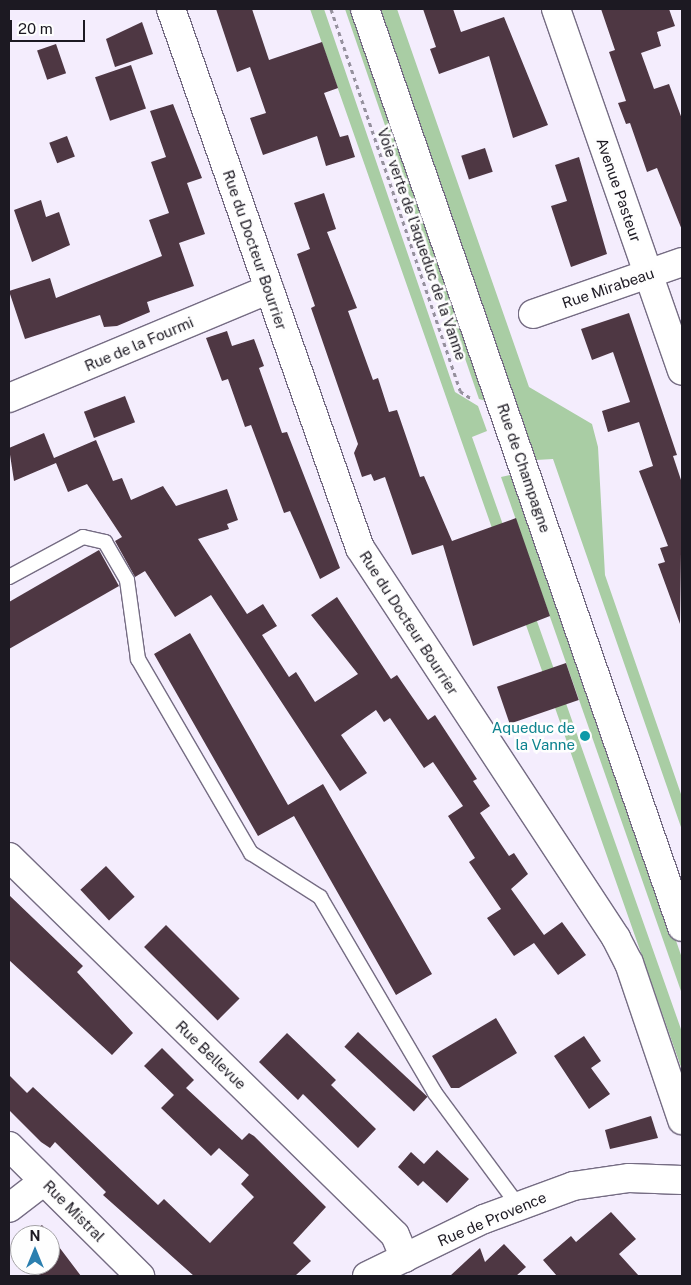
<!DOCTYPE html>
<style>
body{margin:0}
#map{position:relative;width:691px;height:1285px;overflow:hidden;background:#f4edfd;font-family:"Public Sans",sans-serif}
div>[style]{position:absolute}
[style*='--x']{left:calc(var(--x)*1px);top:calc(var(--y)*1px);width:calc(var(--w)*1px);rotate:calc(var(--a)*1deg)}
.green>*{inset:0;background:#a9cda4}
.building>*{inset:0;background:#4e3743;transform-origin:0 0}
.path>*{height:3px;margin-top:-1.5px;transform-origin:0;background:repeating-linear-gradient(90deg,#95909d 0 4px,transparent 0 8px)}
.roads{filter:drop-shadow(1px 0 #756c83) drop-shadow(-1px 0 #756c83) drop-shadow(0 1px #756c83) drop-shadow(0 -1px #756c83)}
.service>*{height:14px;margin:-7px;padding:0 7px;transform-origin:7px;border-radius:7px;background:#fff}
.minor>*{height:28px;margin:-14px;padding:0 14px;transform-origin:14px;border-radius:14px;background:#fff}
.tertiary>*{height:28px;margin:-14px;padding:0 14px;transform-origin:14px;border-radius:14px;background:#fff}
.dots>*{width:14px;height:14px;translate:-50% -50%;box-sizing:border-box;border:2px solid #fefefe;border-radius:50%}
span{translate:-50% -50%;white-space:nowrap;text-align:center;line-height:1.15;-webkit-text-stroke:5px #fefefe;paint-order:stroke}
.street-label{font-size:15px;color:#1c1922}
.culture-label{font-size:15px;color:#0d838f}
.right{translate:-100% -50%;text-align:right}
.frame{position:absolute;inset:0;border:10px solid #1c1922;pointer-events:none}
.north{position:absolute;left:10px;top:1225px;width:50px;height:50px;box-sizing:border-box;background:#fefefe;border:1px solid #a4a2a6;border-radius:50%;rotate:0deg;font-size:14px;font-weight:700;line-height:20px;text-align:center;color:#1c1922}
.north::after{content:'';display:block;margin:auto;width:18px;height:22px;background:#2b7faf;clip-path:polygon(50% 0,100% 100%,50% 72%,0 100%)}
.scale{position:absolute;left:10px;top:20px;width:75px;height:22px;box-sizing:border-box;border:2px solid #1c1922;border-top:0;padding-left:6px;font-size:15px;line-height:18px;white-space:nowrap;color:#1c1922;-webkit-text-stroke:4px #fefefe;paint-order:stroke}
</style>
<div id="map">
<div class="green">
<i style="clip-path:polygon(310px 9px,324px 9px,455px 392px,478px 406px,487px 431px,472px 437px,682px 1032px,682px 1070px)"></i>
<i style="clip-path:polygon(345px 9px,353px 9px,490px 402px,479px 399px)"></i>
<i style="clip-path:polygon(378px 9px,397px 9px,529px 387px,592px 424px,598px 447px,605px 575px,682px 797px,682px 830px,553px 459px,536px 460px)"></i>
<i style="clip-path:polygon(515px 474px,682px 958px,682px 994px,501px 477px)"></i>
</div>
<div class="building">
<i style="clip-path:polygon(216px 9px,252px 9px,269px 60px,322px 42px,338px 88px,324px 93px,340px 137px,348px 135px,355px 157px,326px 166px,317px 136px,263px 155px,250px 118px,266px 113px,250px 67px,237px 72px)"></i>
<i style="clip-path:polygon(423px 9px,453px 9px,461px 32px,504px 17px,548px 125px,513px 138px,489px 56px,439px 74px,430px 49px,436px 47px)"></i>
<i style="clip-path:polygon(601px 9px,669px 9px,675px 26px,657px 32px,661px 46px,641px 53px,654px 89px,669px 84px,682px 119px,682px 230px,657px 168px,647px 172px,630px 123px,626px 124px,618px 103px,626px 101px,609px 52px,615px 50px)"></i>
<i style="clip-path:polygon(142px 22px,153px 54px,115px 67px,106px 39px)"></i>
<i style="left:56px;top:44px;width:31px;height:20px;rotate:71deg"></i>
<i style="left:131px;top:65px;width:46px;height:38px;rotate:71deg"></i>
<i style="clip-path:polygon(173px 104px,202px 178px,187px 183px,205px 234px,179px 243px,194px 286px,147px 302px,150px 312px,117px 326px,104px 327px,100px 315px,25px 339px,9px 291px,50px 278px,56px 298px,162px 256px,149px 220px,169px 213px,151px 162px,166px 157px,150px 111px)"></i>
<i style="left:67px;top:136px;width:22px;height:19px;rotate:69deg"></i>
<i style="left:485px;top:148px;width:25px;height:25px;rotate:72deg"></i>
<i style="clip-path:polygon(579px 157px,607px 254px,571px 267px,551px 206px,567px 201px,555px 165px)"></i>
<i style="clip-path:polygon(324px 193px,336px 229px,327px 232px,357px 308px,348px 311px,373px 380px,378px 378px,389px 412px,397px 410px,420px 477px,424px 476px,452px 541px,516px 518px,550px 616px,473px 646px,443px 545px,412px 555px,385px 477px,374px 481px,371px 474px,362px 477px,354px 453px,358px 444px,311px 308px,315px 306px,297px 254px,310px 249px,294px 203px)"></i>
<i style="clip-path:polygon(41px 200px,46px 217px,59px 212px,70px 245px,32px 262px,14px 210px)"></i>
<i style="clip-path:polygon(629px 313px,677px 455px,673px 456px,682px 483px,680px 624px,658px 564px,665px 562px,660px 548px,668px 546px,639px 471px,653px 466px,639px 422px,608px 432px,602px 411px,630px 402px,613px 352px,592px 360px,581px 329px)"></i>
<i style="clip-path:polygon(227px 331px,232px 346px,254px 339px,264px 366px,259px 368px,282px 433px,287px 432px,340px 568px,320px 579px,290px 511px,284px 513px,251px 425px,245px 427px,228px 379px,222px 381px,206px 338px)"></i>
<i style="left:125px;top:396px;width:28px;height:44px;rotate:69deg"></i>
<i style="clip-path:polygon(44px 433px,54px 458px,96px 440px,113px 481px,122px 478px,131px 500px,163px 486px,176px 506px,227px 489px,238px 520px,227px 524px,229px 529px,198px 539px,247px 614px,263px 604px,277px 626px,262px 635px,289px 677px,296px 672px,315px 702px,358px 674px,311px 615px,337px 597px,391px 679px,397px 675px,428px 720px,435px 715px,477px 779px,473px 781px,490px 806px,480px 813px,509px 856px,514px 853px,528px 874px,511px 889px,544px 935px,562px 922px,586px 955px,558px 975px,534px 943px,514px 956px,487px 918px,501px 909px,469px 862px,475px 858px,448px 816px,463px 806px,433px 762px,424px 768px,390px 718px,384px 722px,376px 710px,341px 735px,367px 773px,340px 791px,211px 595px,175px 617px,145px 571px,135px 577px,115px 541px,122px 537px,87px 484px,68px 492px,56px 463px,14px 481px,9px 448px)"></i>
<i style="clip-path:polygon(99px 550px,119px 586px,9px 649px,9px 602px)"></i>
<i style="clip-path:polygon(190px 633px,288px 805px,323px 784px,432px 974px,396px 995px,294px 816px,258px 836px,154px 654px)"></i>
<i style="left:566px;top:663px;width:39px;height:73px;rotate:71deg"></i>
<i style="left:106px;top:866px;width:42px;height:35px;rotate:47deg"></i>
<i style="clip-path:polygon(9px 895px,83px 966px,77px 972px,133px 1033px,112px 1055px,9px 960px)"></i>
<i style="left:166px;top:925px;width:104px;height:31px;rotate:45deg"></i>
<i style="clip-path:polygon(496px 1018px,517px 1053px,459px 1088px,451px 1088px,432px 1056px)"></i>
<i style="left:358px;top:1032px;width:95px;height:20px;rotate:43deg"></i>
<i style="clip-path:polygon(287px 1033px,336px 1080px,331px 1085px,376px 1129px,358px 1148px,303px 1094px,298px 1100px,259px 1062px)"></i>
<i style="clip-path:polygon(584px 1036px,601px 1061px,591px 1068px,610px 1094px,589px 1109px,554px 1056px)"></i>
<i style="clip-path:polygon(162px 1048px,194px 1080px,186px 1088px,242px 1140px,249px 1133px,254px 1136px,326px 1207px,293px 1243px,311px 1261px,295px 1276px,194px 1276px,103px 1195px,106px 1192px,55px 1142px,50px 1148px,41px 1142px,9px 1110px,9px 1075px,27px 1093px,33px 1087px,158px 1205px,164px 1199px,210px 1243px,254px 1197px,241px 1184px,249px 1175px,219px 1148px,211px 1156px,161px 1108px,174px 1095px,144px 1066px)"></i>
<i style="clip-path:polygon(651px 1116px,658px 1138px,610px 1149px,605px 1130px)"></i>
<i style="clip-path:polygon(437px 1150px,469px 1179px,447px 1203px,423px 1181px,418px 1186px,398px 1167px,411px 1152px,424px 1164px)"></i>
<i style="clip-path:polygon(611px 1212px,636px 1239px,619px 1254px,639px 1276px,557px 1276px,543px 1260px,571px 1236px,576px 1242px)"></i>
<i style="clip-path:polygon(42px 1225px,50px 1235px,29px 1235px)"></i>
<i style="clip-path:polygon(50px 1235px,81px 1276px,40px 1276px,31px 1265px,50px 1265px)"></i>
<i style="clip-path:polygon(504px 1244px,526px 1267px,516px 1276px,450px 1276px,480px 1248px,485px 1262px)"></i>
</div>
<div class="path">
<i style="--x:331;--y:9;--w:403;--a:71.3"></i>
<i style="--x:460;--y:391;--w:14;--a:34"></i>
</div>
<div class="roads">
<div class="service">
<i style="--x:9;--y:577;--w:84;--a:-28.4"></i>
<i style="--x:83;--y:537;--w:23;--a:13"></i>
<i style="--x:105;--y:542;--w:44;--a:59.9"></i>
<i style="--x:127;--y:580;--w:80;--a:82.1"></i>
<i style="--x:138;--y:659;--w:225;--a:59.8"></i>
<i style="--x:251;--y:853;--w:82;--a:32.5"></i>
<i style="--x:320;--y:897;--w:227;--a:59.6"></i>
<i style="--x:435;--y:1093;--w:139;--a:53.5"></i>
</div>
<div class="minor">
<i style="--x:171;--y:9;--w:571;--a:70.68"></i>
<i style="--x:360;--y:548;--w:467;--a:56.7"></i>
<i style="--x:616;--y:938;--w:28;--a:63"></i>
<i style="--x:629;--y:963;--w:166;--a:71.3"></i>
<i style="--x:556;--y:9;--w:383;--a:70.8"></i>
<i style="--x:533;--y:314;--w:158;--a:-19.2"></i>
<i style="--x:9;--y:398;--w:282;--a:-22.7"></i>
<i style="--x:9;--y:857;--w:540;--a:44.4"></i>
<i style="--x:395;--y:1235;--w:25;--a:67"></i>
<i style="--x:9;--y:1146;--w:185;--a:44.8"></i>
<i style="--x:9;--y:1208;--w:44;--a:-37.6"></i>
<i style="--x:367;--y:1276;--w:130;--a:-26"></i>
<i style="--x:484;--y:1219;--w:95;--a:-20.3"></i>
<i style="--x:573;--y:1186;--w:57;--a:-8.1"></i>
<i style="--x:629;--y:1178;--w:53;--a:2.2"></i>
</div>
<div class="tertiary">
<i style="--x:365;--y:9;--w:971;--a:70.95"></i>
</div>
</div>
<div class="dots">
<i style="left:585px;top:736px;background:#0f9aa8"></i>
</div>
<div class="street-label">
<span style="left:619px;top:190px;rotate:71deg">Avenue Pasteur</span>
<span style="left:422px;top:244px;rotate:71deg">Voie verte de l'aqueduc de la Vanne</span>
<span style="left:255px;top:250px;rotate:71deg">Rue du Docteur Bourrier</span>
<span style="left:608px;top:288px;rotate:-19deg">Rue Mirabeau</span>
<span style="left:139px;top:344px;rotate:-23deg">Rue de la Fourmi</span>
<span style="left:524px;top:468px;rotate:71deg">Rue de Champagne</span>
<span style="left:409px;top:623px;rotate:57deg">Rue du Docteur Bourrier</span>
<span style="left:211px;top:1055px;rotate:44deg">Rue Bellevue</span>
<span style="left:74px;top:1211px;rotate:45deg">Rue Mistral</span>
<span style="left:492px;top:1219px;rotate:-23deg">Rue de Provence</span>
</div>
<div class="culture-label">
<span class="right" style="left:575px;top:736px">Aqueduc de<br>la Vanne</span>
</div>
<div class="frame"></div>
<div class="north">N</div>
<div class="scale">20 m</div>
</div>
